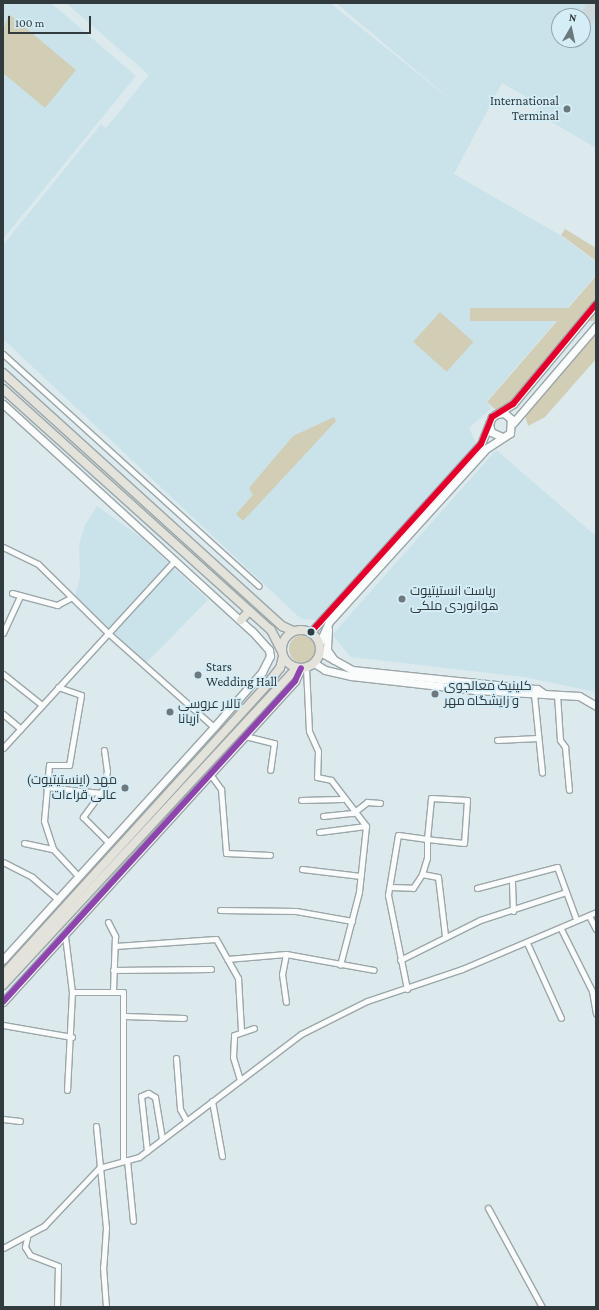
<!DOCTYPE html>
<meta charset="utf-8">
<style>
body{margin:0}
#map{position:relative;width:599px;height:1310px;overflow:hidden;background:#dceaee;font-family:"Crimson Pro",Cairo,serif}
div>[style]{position:absolute}
[style*='--x']{left:calc(var(--x)*1px);top:calc(var(--y)*1px);width:calc(var(--w)*1px);rotate:calc(var(--a)*1deg)}
.built>*{inset:0;background:#cae3ea}
.green>*{inset:0;background:#d2cdb5;transform-origin:0 0}
.round{border-radius:50%}
.taxiway>*{height:15px;margin:-7.5px;padding:0 7.5px;transform-origin:7.5px;border-radius:7.5px;background:#ced7d9}
.roads{filter:drop-shadow(1px 0 #9ca6a9) drop-shadow(-1px 0 #9ca6a9) drop-shadow(0 1px #9ca6a9) drop-shadow(0 -1px #9ca6a9)}
.street>*{height:5px;margin:-2.5px;padding:0 2.5px;transform-origin:2.5px;border-radius:2.5px;background:#fafcfc}
.secondary>*{height:7px;margin:-3.5px;padding:0 3.5px;transform-origin:3.5px;border-radius:3.5px;background:#fafcfc}
.primary>*{height:8px;margin:-4px;padding:0 4px;transform-origin:4px;border-radius:4px;background:#e4e3db}
.primary>.ring{margin:-4px;padding:0;box-sizing:content-box;background:none;border:8px solid #e4e3db;border-radius:50%}
.bus-1>*{height:6px;margin:-3px;padding:0 3px;transform-origin:3px;border-radius:3px;background:#e4002b}
.bus-2>*{height:6px;margin:-3px;padding:0 3px;transform-origin:3px;border-radius:3px;background:#8e44ad}
.dots>*{width:11px;height:11px;translate:-50% -50%;box-sizing:border-box;border:2px solid #d4edf6;border-radius:50%}
span{translate:-50% -50%;white-space:nowrap;text-align:center;line-height:1.15;-webkit-text-stroke:3.5px #d4edf6;paint-order:stroke}
.poi-label{font-size:13px;color:#313b3e}
.right{translate:-100% -50%;text-align:right}
.left{translate:0 -50%;text-align:left}
.frame{position:absolute;inset:0;border:4px solid #313b3e;pointer-events:none}
.north{position:absolute;left:551px;top:8px;width:40px;height:40px;box-sizing:border-box;background:#d4edf6;border:1px solid #93a6ac;border-radius:50%;rotate:9deg;font-size:11px;font-weight:700;line-height:16px;text-align:center;color:#313b3e}
.north::after{content:'';display:block;margin:auto;width:14px;height:18px;background:#6d787c;clip-path:polygon(50% 0,100% 100%,50% 72%,0 100%)}
.scale{position:absolute;left:8px;top:16px;width:83px;height:18px;box-sizing:border-box;border:2px solid #313b3e;border-top:0;padding-left:5px;font-size:12px;line-height:14px;white-space:nowrap;color:#313b3e;-webkit-text-stroke:3px #d4edf6;paint-order:stroke}
</style>
<div id="map">
<div class="built">
<i style="clip-path:polygon(3px 3px,51px 3px,136px 76px,3px 239px)"></i>
<i style="clip-path:polygon(evenodd,66px 3px,330px 3px,456px 104px,336px 3px,596px 3px,596px 148px,536px 113px,540px 105px,502px 83px,454px 174px,560px 235px,596px 262px,596px 275px,486px 402px,492px 408px,469px 428px,477px 445px,318px 620px,301px 619px,3px 339px,3px 245px,101px 124px,106px 128px,149px 75px,66px 3px,559px 16px,583px 16px,583px 40px,559px 40px,559px 16px)"></i>
<i style="clip-path:polygon(496px 450px,596px 536px,596px 692px,524px 677px,351px 657px,332px 635px)"></i>
<i style="clip-path:polygon(97px 506px,142px 538px,208px 600px,146px 663px,75px 596px,80px 577px,79px 544px,85px 525px)"></i>
</div>
<div class="green">
<i style="clip-path:polygon(9px 14px,76px 70px,45px 108px,3px 73px,3px 30px)"></i>
<i style="clip-path:polygon(565px 229px,596px 248px,596px 261px,561px 235px)"></i>
<i style="clip-path:polygon(596px 276px,596px 301px,513px 403px,497px 411px,487px 402px)"></i>
<i style="left:596px;top:308px;width:13px;height:126px;rotate:90deg"></i>
<i style="left:440px;top:312px;width:45px;height:40px;rotate:42deg"></i>
<i style="clip-path:polygon(596px 332px,596px 359px,545px 417px,528px 426px,525px 415px)"></i>
<i style="clip-path:polygon(334px 417px,336px 421px,243px 521px,236px 514px,253px 495px,249px 488px,293px 436px)"></i>
<i class="round" style="left:289px;top:635px;width:28px;height:28px"></i>
</div>
<div class="taxiway">
<i style="--x:586;--y:18;--w:17;--a:-59"></i>
</div>
<div class="roads">
<div class="street">
<i style="--x:3;--y:354;--w:345;--a:42.2"></i>
<i style="--x:3;--y:547;--w:39;--a:26"></i>
<i style="--x:38;--y:564;--w:98;--a:44.6"></i>
<i style="--x:108;--y:633;--w:142;--a:41.6"></i>
<i style="--x:12;--y:593;--w:47;--a:14.9"></i>
<i style="--x:57;--y:605;--w:15;--a:-28"></i>
<i style="--x:3;--y:633;--w:41;--a:-65.3"></i>
<i style="--x:306;--y:668;--w:63;--a:87.3"></i>
<i style="--x:309;--y:731;--w:22;--a:66"></i>
<i style="--x:318;--y:751;--w:26;--a:92"></i>
<i style="--x:317;--y:777;--w:14;--a:12"></i>
<i style="--x:331;--y:780;--w:58;--a:52.7"></i>
<i style="--x:366;--y:826;--w:66;--a:96.1"></i>
<i style="--x:359;--y:892;--w:75;--a:104.6"></i>
<i style="--x:3;--y:674;--w:50;--a:38.5"></i>
<i style="--x:58;--y:687;--w:24;--a:19"></i>
<i style="--x:81;--y:695;--w:71;--a:99.7"></i>
<i style="--x:69;--y:765;--w:20;--a:180"></i>
<i style="--x:49;--y:765;--w:56;--a:95.1"></i>
<i style="--x:44;--y:821;--w:29;--a:72"></i>
<i style="--x:53;--y:849;--w:37;--a:47"></i>
<i style="--x:534;--y:694;--w:79;--a:84.2"></i>
<i style="--x:557;--y:694;--w:46;--a:86.3"></i>
<i style="--x:560;--y:740;--w:9;--a:54"></i>
<i style="--x:565;--y:747;--w:43;--a:84.7"></i>
<i style="--x:3;--y:714;--w:23;--a:40"></i>
<i style="--x:245;--y:736;--w:30;--a:14"></i>
<i style="--x:274;--y:743;--w:27;--a:98"></i>
<i style="--x:497;--y:740;--w:41;--a:-2.8"></i>
<i style="--x:3;--y:748;--w:255;--a:-47.5"></i>
<i style="--x:104;--y:750;--w:21;--a:82"></i>
<i style="--x:107;--y:771;--w:17;--a:100"></i>
<i style="--x:104;--y:788;--w:36;--a:126"></i>
<i style="--x:83;--y:817;--w:35;--a:45"></i>
<i style="--x:210;--y:774;--w:19;--a:54"></i>
<i style="--x:221;--y:789;--w:64;--a:85.5"></i>
<i style="--x:226;--y:853;--w:44;--a:2.6"></i>
<i style="--x:46;--y:787;--w:55;--a:6.2"></i>
<i style="--x:301;--y:800;--w:41;--a:-1.4"></i>
<i style="--x:323;--y:816;--w:30;--a:-6"></i>
<i style="--x:353;--y:813;--w:18;--a:-38"></i>
<i style="--x:367;--y:802;--w:13;--a:4"></i>
<i style="--x:319;--y:832;--w:47;--a:-7.3"></i>
<i style="--x:24;--y:843;--w:30;--a:12"></i>
<i style="--x:3;--y:862;--w:33;--a:27"></i>
<i style="--x:32;--y:877;--w:35;--a:41"></i>
<i style="--x:302;--y:869;--w:59;--a:6.8"></i>
<i style="--x:422;--y:874;--w:16;--a:11"></i>
<i style="--x:438;--y:877;--w:59;--a:83.2"></i>
<i style="--x:512;--y:882;--w:29;--a:88"></i>
<i style="--x:390;--y:887;--w:23;--a:2"></i>
<i style="--x:413;--y:888;--w:17;--a:-57"></i>
<i style="--x:422;--y:874;--w:17;--a:-73"></i>
<i style="--x:427;--y:858;--w:19;--a:-90"></i>
<i style="--x:427;--y:839;--w:41;--a:-84.4"></i>
<i style="--x:431;--y:798;--w:36;--a:3"></i>
<i style="--x:467;--y:800;--w:43;--a:94"></i>
<i style="--x:464;--y:843;--w:37;--a:-174"></i>
<i style="--x:427;--y:839;--w:29;--a:-172"></i>
<i style="--x:398;--y:835;--w:61;--a:99.5"></i>
<i style="--x:388;--y:895;--w:96;--a:78.6"></i>
<i style="--x:477;--y:888;--w:83;--a:-14.7"></i>
<i style="--x:557;--y:867;--w:55;--a:69.9"></i>
<i style="--x:220;--y:910;--w:76;--a:0.8"></i>
<i style="--x:296;--y:911;--w:57;--a:10.1"></i>
<i style="--x:589;--y:916;--w:15;--a:62"></i>
<i style="--x:108;--y:922;--w:16;--a:63"></i>
<i style="--x:115;--y:936;--w:55;--a:92.1"></i>
<i style="--x:561;--y:929;--w:69;--a:63.4"></i>
<i style="--x:592;--y:991;--w:23;--a:80"></i>
<i style="--x:65;--y:936;--w:56;--a:82.9"></i>
<i style="--x:72;--y:992;--w:98;--a:92.9"></i>
<i style="--x:527;--y:943;--w:82;--a:65.6"></i>
<i style="--x:115;--y:946;--w:101;--a:-4"></i>
<i style="--x:216;--y:939;--w:45;--a:60.6"></i>
<i style="--x:238;--y:978;--w:52;--a:86.7"></i>
<i style="--x:286;--y:954;--w:20;--a:101"></i>
<i style="--x:282;--y:974;--w:28;--a:82"></i>
<i style="--x:227;--y:959;--w:59;--a:-4.8"></i>
<i style="--x:286;--y:954;--w:89;--a:10.3"></i>
<i style="--x:400;--y:960;--w:89;--a:-26.6"></i>
<i style="--x:480;--y:920;--w:90;--a:-18"></i>
<i style="--x:113;--y:970;--w:98;--a:-0.6"></i>
<i style="--x:72;--y:992;--w:51;--a:0"></i>
<i style="--x:123;--y:992;--w:169;--a:90"></i>
<i style="--x:125;--y:1016;--w:59;--a:1.9"></i>
<i style="--x:3;--y:1025;--w:70;--a:9.9"></i>
<i style="--x:176;--y:1058;--w:51;--a:85.5"></i>
<i style="--x:180;--y:1109;--w:13;--a:61"></i>
<i style="--x:240;--y:1080;--w:24;--a:-107"></i>
<i style="--x:233;--y:1057;--w:22;--a:-87"></i>
<i style="--x:234;--y:1035;--w:21;--a:-19"></i>
<i style="--x:212;--y:1101;--w:56;--a:79.7"></i>
<i style="--x:3;--y:1119;--w:17;--a:7"></i>
<i style="--x:96;--y:1126;--w:102;--a:84.4"></i>
<i style="--x:106;--y:1228;--w:39;--a:94"></i>
<i style="--x:103;--y:1267;--w:40;--a:85.7"></i>
<i style="--x:147;--y:1151;--w:55;--a:-96.2"></i>
<i style="--x:141;--y:1096;--w:8;--a:-23"></i>
<i style="--x:148;--y:1093;--w:8;--a:30"></i>
<i style="--x:155;--y:1097;--w:43;--a:80.5"></i>
<i style="--x:127;--y:1160;--w:61;--a:84.4"></i>
<i style="--x:488;--y:1208;--w:113;--a:61.4"></i>
<i style="--x:27;--y:1238;--w:9;--a:103"></i>
<i style="--x:25;--y:1247;--w:9;--a:58"></i>
<i style="--x:30;--y:1255;--w:30;--a:21"></i>
<i style="--x:58;--y:1266;--w:41;--a:91.4"></i>
<i style="--x:3;--y:1248;--w:47;--a:-28.2"></i>
<i style="--x:44;--y:1226;--w:80;--a:-46.5"></i>
<i style="--x:99;--y:1168;--w:41;--a:-15.4"></i>
<i style="--x:139;--y:1157;--w:203;--a:-37.2"></i>
<i style="--x:301;--y:1034;--w:74;--a:-26.6"></i>
<i style="--x:367;--y:1001;--w:100;--a:-18.6"></i>
<i style="--x:462;--y:969;--w:146;--a:-23"></i>
</div>
<div class="secondary">
<i style="--x:3;--y:404;--w:337;--a:42.4"></i>
<i style="--x:252;--y:631;--w:25;--a:48"></i>
<i style="--x:269;--y:650;--w:6;--a:81"></i>
<i style="--x:270;--y:656;--w:18;--a:117"></i>
<i style="--x:262;--y:672;--w:73;--a:131.1"></i>
<i style="--x:214;--y:727;--w:314;--a:132.2"></i>
<i style="--x:513;--y:423;--w:128;--a:-49.4"></i>
<i style="--x:489;--y:424;--w:8;--a:76"></i>
<i style="--x:491;--y:432;--w:12;--a:24"></i>
<i style="--x:328;--y:629;--w:21;--a:93"></i>
<i style="--x:327;--y:650;--w:12;--a:55"></i>
<i style="--x:311;--y:632;--w:253;--a:-47.9"></i>
<i style="--x:481;--y:444;--w:29;--a:-68"></i>
<i style="--x:492;--y:417;--w:25;--a:-32"></i>
<i style="--x:513;--y:404;--w:130;--a:-50.3"></i>
<i style="--x:320;--y:642;--w:22;--a:-66"></i>
<i style="--x:329;--y:622;--w:235;--a:-47.8"></i>
<i style="--x:487;--y:448;--w:27;--a:-33"></i>
<i style="--x:510;--y:433;--w:14;--a:-86"></i>
<i style="--x:511;--y:419;--w:9;--a:-139"></i>
<i style="--x:504;--y:413;--w:8;--a:173"></i>
<i style="--x:320;--y:652;--w:37;--a:29"></i>
<i style="--x:352;--y:670;--w:186;--a:5.9"></i>
<i style="--x:537;--y:689;--w:7;--a:34"></i>
<i style="--x:314;--y:663;--w:13;--a:32"></i>
<i style="--x:325;--y:670;--w:27;--a:13"></i>
<i style="--x:351;--y:676;--w:125;--a:6.4"></i>
<i style="--x:475;--y:690;--w:104;--a:3.3"></i>
<i style="--x:579;--y:696;--w:20;--a:30"></i>
<i style="--x:3;--y:1002;--w:434;--a:-47.7"></i>
<i style="--x:295;--y:681;--w:14;--a:-65"></i>
</div>
<div class="primary">
<i style="--x:3;--y:373;--w:377;--a:42.2"></i>
<i style="--x:282;--y:626;--w:12;--a:24"></i>
<i style="--x:3;--y:389;--w:360;--a:42"></i>
<i style="--x:271;--y:630;--w:22;--a:63"></i>
<i style="--x:241;--y:620;--w:12;--a:-48"></i>
<i class="ring" style="left:282px;top:630px;width:30px;height:30px"></i>
<i style="--x:3;--y:975;--w:389;--a:-47.7"></i>
<i style="--x:265;--y:687;--w:24;--a:-52"></i>
<i style="--x:280;--y:668;--w:11;--a:-75"></i>
<i style="--x:3;--y:985;--w:432;--a:-47.2"></i>
</div>
</div>
<div class="bus-1">
<i style="--x:311;--y:632;--w:253;--a:-47.9"></i>
<i style="--x:481;--y:444;--w:29;--a:-68"></i>
<i style="--x:492;--y:417;--w:25;--a:-32"></i>
<i style="--x:513;--y:404;--w:130;--a:-50.3"></i>
</div>
<div class="bus-2">
<i style="--x:3;--y:1002;--w:434;--a:-47.7"></i>
<i style="--x:295;--y:681;--w:14;--a:-65"></i>
</div>
<div class="dots">
<i style="left:567px;top:109px;background:#6d787c"></i>
<i style="left:402px;top:599px;background:#6d787c"></i>
<i style="left:311px;top:632px;background:#313b3e"></i>
<i style="left:198px;top:675px;background:#6d787c"></i>
<i style="left:435px;top:694px;background:#6d787c"></i>
<i style="left:170px;top:712px;background:#6d787c"></i>
<i style="left:125px;top:788px;background:#6d787c"></i>
</div>
<div class="poi-label">
<span class="right" style="left:559px;top:109px">International<br>Terminal</span>
<span class="left" style="left:410px;top:599px">ریاست انستیتیوت<br>هوانوردی ملکی</span>
<span class="left" style="left:206px;top:675px">Stars<br>Wedding Hall</span>
<span class="left" style="left:444px;top:694px">کلینیک معالجوی<br>و زایشگاه مهر</span>
<span class="left" style="left:178px;top:712px">تالار عروسی<br>آریانا</span>
<span class="right" style="left:117px;top:788px">مهد (اینستیتیوت)<br>عالی قراءات</span>
</div>
<div class="frame"></div>
<div class="north">N</div>
<div class="scale">100 m</div>
</div>
